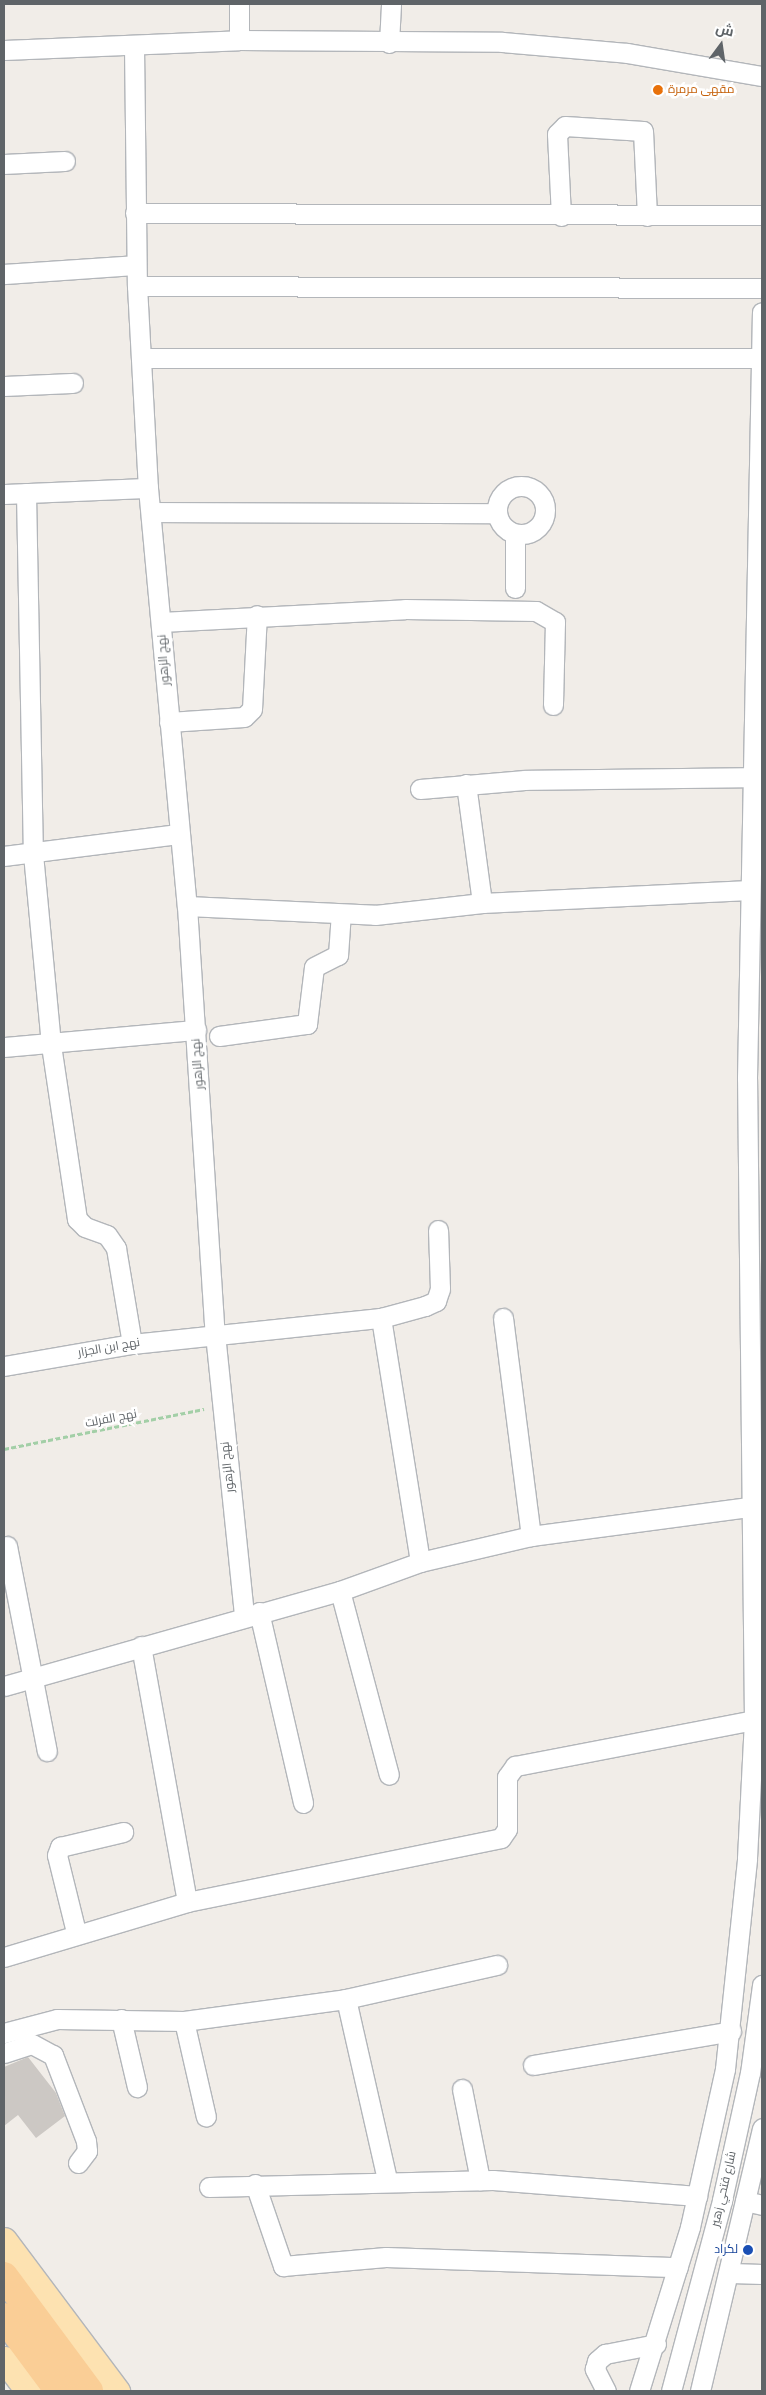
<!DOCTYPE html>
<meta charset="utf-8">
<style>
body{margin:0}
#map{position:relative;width:766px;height:2395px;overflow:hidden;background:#f1ede8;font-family:"Fira Sans Condensed",Cairo,sans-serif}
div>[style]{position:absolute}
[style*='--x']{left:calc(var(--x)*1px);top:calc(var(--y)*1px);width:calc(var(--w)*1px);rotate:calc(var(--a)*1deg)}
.building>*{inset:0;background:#ccc8c4}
.path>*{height:3px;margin-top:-1.5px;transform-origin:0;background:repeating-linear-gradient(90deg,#a3cfa7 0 5px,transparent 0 7.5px)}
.roads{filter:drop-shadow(1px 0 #b3b6ba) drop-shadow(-1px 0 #b3b6ba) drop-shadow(0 1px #b3b6ba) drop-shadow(0 -1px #b3b6ba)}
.minor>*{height:19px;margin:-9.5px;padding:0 9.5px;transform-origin:9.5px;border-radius:9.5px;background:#fff}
.minor>.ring{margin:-9.5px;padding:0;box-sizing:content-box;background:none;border:19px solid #fff;border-radius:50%}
.major>*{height:25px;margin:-12.5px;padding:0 12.5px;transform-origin:12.5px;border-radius:12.5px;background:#fde2b1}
.highway>*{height:28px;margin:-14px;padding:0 14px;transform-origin:14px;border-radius:14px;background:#face96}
.dots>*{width:14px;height:14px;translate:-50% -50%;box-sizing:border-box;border:2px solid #fff;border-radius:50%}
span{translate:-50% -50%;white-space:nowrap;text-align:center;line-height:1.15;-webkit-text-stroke:5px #fff;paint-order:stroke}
.food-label{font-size:12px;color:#c56008}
.left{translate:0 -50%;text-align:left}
.street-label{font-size:12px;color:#5f6468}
.transit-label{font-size:12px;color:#164399}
.right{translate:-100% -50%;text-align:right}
.frame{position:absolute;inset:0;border:5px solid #5f6468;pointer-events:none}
.north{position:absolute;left:696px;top:20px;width:50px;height:50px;-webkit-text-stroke:4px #fff;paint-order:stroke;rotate:14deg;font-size:14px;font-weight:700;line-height:20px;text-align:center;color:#5f6468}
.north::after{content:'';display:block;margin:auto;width:18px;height:22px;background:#5f6468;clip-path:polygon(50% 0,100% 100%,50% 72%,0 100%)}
</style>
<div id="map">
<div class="building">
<i style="clip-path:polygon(28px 2057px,56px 2093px,65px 2116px,36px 2138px,18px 2115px,4px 2126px,4px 2067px)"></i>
</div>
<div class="path">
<i style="--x:4;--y:1449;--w:204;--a:-11.3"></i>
</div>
<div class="roads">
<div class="minor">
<i style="--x:239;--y:40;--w:36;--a:-90"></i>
<i style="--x:389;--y:43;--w:39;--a:-87"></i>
<i style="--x:134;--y:46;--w:240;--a:89.3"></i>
<i style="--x:137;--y:286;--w:202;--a:86.9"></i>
<i style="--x:148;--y:488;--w:420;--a:84.7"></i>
<i style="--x:187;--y:906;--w:429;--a:86.3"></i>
<i style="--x:215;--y:1334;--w:282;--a:84.1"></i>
<i style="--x:4;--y:50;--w:235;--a:-2.4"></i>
<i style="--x:239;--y:40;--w:263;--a:0.4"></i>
<i style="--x:502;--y:42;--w:125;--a:5"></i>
<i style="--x:627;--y:53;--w:137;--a:9.7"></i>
<i style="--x:4;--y:164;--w:61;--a:-2.8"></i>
<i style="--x:135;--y:213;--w:627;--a:0.18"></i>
<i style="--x:561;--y:216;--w:82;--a:-92.8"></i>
<i style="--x:557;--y:134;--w:11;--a:-45"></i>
<i style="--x:565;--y:126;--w:78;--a:3.7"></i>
<i style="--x:643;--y:131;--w:85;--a:87.3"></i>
<i style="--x:4;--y:274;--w:132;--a:-3.9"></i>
<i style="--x:137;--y:286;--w:625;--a:0.18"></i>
<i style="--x:141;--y:358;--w:620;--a:0"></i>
<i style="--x:4;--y:386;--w:69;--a:-2.5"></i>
<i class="ring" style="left:497px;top:486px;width:29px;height:29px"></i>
<i style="--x:26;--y:493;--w:361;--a:88.9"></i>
<i style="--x:33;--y:854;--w:192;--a:84.6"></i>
<i style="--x:51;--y:1045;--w:176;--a:81.5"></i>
<i style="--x:77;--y:1219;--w:11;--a:45"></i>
<i style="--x:85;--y:1227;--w:23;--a:20"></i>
<i style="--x:107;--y:1235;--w:16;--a:55"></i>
<i style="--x:116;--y:1248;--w:97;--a:80.5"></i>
<i style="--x:4;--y:494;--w:144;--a:-2.4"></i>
<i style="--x:152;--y:512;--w:345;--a:0.2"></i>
<i style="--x:515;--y:534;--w:54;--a:90"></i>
<i style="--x:161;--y:622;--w:244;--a:-3"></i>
<i style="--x:405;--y:609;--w:131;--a:0.9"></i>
<i style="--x:536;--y:611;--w:22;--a:30"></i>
<i style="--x:555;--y:622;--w:83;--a:91.4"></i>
<i style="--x:169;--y:722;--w:75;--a:-3.8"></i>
<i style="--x:244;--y:717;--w:11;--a:-45"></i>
<i style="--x:252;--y:709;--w:94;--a:-87"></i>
<i style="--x:466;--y:784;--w:120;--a:82.3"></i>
<i style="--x:420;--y:789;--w:105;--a:-4.9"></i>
<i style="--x:525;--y:780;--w:231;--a:-0.7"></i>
<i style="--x:4;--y:856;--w:176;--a:-7.2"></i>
<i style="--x:187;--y:906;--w:188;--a:2.7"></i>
<i style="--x:375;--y:915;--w:108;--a:-6.4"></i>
<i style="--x:482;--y:903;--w:268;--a:-2.8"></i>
<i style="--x:219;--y:1036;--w:89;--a:-7.8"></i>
<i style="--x:307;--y:1024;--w:57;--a:-83"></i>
<i style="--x:314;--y:967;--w:27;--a:-27"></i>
<i style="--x:338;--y:955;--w:39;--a:-86"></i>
<i style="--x:4;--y:1047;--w:193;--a:-5.1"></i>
<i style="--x:381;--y:1318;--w:247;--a:80.9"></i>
<i style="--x:503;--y:1318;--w:220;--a:82.7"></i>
<i style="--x:4;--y:1366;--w:130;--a:-9.8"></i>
<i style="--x:132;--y:1344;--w:250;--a:-6"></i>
<i style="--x:381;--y:1318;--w:46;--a:-15.3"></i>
<i style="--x:425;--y:1306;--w:12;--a:-24"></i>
<i style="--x:436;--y:1301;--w:13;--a:-72"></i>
<i style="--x:440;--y:1289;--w:59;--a:-91.9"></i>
<i style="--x:7;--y:1546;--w:209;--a:79"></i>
<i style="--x:340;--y:1591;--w:190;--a:75.1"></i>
<i style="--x:259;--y:1612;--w:196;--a:77"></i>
<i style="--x:141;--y:1646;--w:260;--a:79.8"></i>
<i style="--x:4;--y:1686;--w:349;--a:-15.8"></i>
<i style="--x:340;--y:1591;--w:85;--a:-19.9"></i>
<i style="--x:420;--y:1562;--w:114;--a:-13.2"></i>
<i style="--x:531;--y:1536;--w:233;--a:-7.6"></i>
<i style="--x:76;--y:1932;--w:79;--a:-103.9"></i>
<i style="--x:57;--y:1855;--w:9;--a:-69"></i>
<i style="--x:60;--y:1847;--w:65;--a:-13.4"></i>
<i style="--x:4;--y:1957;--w:191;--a:-16.7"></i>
<i style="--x:187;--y:1902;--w:320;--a:-11.5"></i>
<i style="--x:501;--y:1838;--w:11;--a:-56"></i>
<i style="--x:507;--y:1829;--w:52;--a:-90"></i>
<i style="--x:507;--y:1777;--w:14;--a:-54"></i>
<i style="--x:515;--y:1766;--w:243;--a:-10.9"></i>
<i style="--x:346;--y:1999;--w:185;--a:77.2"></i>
<i style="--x:121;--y:2019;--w:70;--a:76.8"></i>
<i style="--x:184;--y:2021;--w:98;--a:77.1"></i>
<i style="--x:4;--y:2033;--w:55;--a:-14.8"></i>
<i style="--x:57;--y:2019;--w:127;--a:0.9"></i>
<i style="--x:184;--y:2021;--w:163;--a:-7.7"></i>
<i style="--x:346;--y:1999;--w:155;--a:-12.7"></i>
<i style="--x:4;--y:2053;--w:29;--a:-18"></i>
<i style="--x:32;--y:2044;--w:24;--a:28"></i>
<i style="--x:53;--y:2055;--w:92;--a:69"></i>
<i style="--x:86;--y:2141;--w:10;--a:84"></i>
<i style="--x:87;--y:2151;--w:15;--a:127"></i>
<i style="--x:533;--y:2065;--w:201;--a:-9.7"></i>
<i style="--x:462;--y:2089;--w:93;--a:78.8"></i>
<i style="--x:255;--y:2184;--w:87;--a:71.1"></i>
<i style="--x:283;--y:2266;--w:103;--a:-5"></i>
<i style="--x:386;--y:2257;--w:292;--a:2"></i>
<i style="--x:209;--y:2187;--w:284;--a:-1.4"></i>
<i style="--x:493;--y:2180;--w:205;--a:4.5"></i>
<i style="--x:745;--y:2201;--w:17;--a:13"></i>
<i style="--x:731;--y:2273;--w:31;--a:2"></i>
<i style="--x:606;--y:2391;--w:25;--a:-117"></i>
<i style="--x:595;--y:2369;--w:8;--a:-76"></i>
<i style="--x:597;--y:2361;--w:11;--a:-41"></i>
<i style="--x:605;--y:2354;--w:52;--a:-11.1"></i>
<i style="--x:639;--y:2391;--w:172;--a:-72.7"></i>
<i style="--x:690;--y:2227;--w:162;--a:-77.5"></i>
<i style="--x:725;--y:2069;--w:212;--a:-84"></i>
<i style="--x:747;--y:1858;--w:138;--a:-87.1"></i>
<i style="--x:754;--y:1720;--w:642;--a:-90.62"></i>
<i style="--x:747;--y:1078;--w:766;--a:-88.88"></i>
<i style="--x:671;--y:2391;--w:198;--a:-75"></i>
<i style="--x:722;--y:2200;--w:130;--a:-77.6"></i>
<i style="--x:750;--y:2073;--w:89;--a:-82.2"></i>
<i style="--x:700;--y:2391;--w:270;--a:-76.7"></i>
</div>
<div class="major">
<i style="--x:4;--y:2240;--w:189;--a:53.2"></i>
<i style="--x:4;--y:2359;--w:40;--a:53"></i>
</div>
<div class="highway">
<i style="--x:4;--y:2276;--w:143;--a:53.5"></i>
<i style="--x:4;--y:2317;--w:92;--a:53.4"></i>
</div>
</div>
<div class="dots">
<i style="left:658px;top:90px;background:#e8710a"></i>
<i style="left:748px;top:2250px;background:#1a4fb4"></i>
</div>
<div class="food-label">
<span class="left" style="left:668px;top:90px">مقهى مرمرة</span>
</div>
<div class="street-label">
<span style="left:164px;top:660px;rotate:-94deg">نهج الزهور</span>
<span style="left:198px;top:1064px;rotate:-94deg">نهج الزهور</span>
<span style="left:109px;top:1348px;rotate:-10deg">نهج ابن الجزار</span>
<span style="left:111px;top:1419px;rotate:-11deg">نهج الفرلت</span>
<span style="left:228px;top:1467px;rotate:-96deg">نهج الزهور</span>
<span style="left:724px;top:2189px;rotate:-77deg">شارع فتحي زهير</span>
</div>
<div class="transit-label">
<span class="right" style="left:738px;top:2250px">لكراد</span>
</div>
<div class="frame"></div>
<div class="north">ش</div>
</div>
